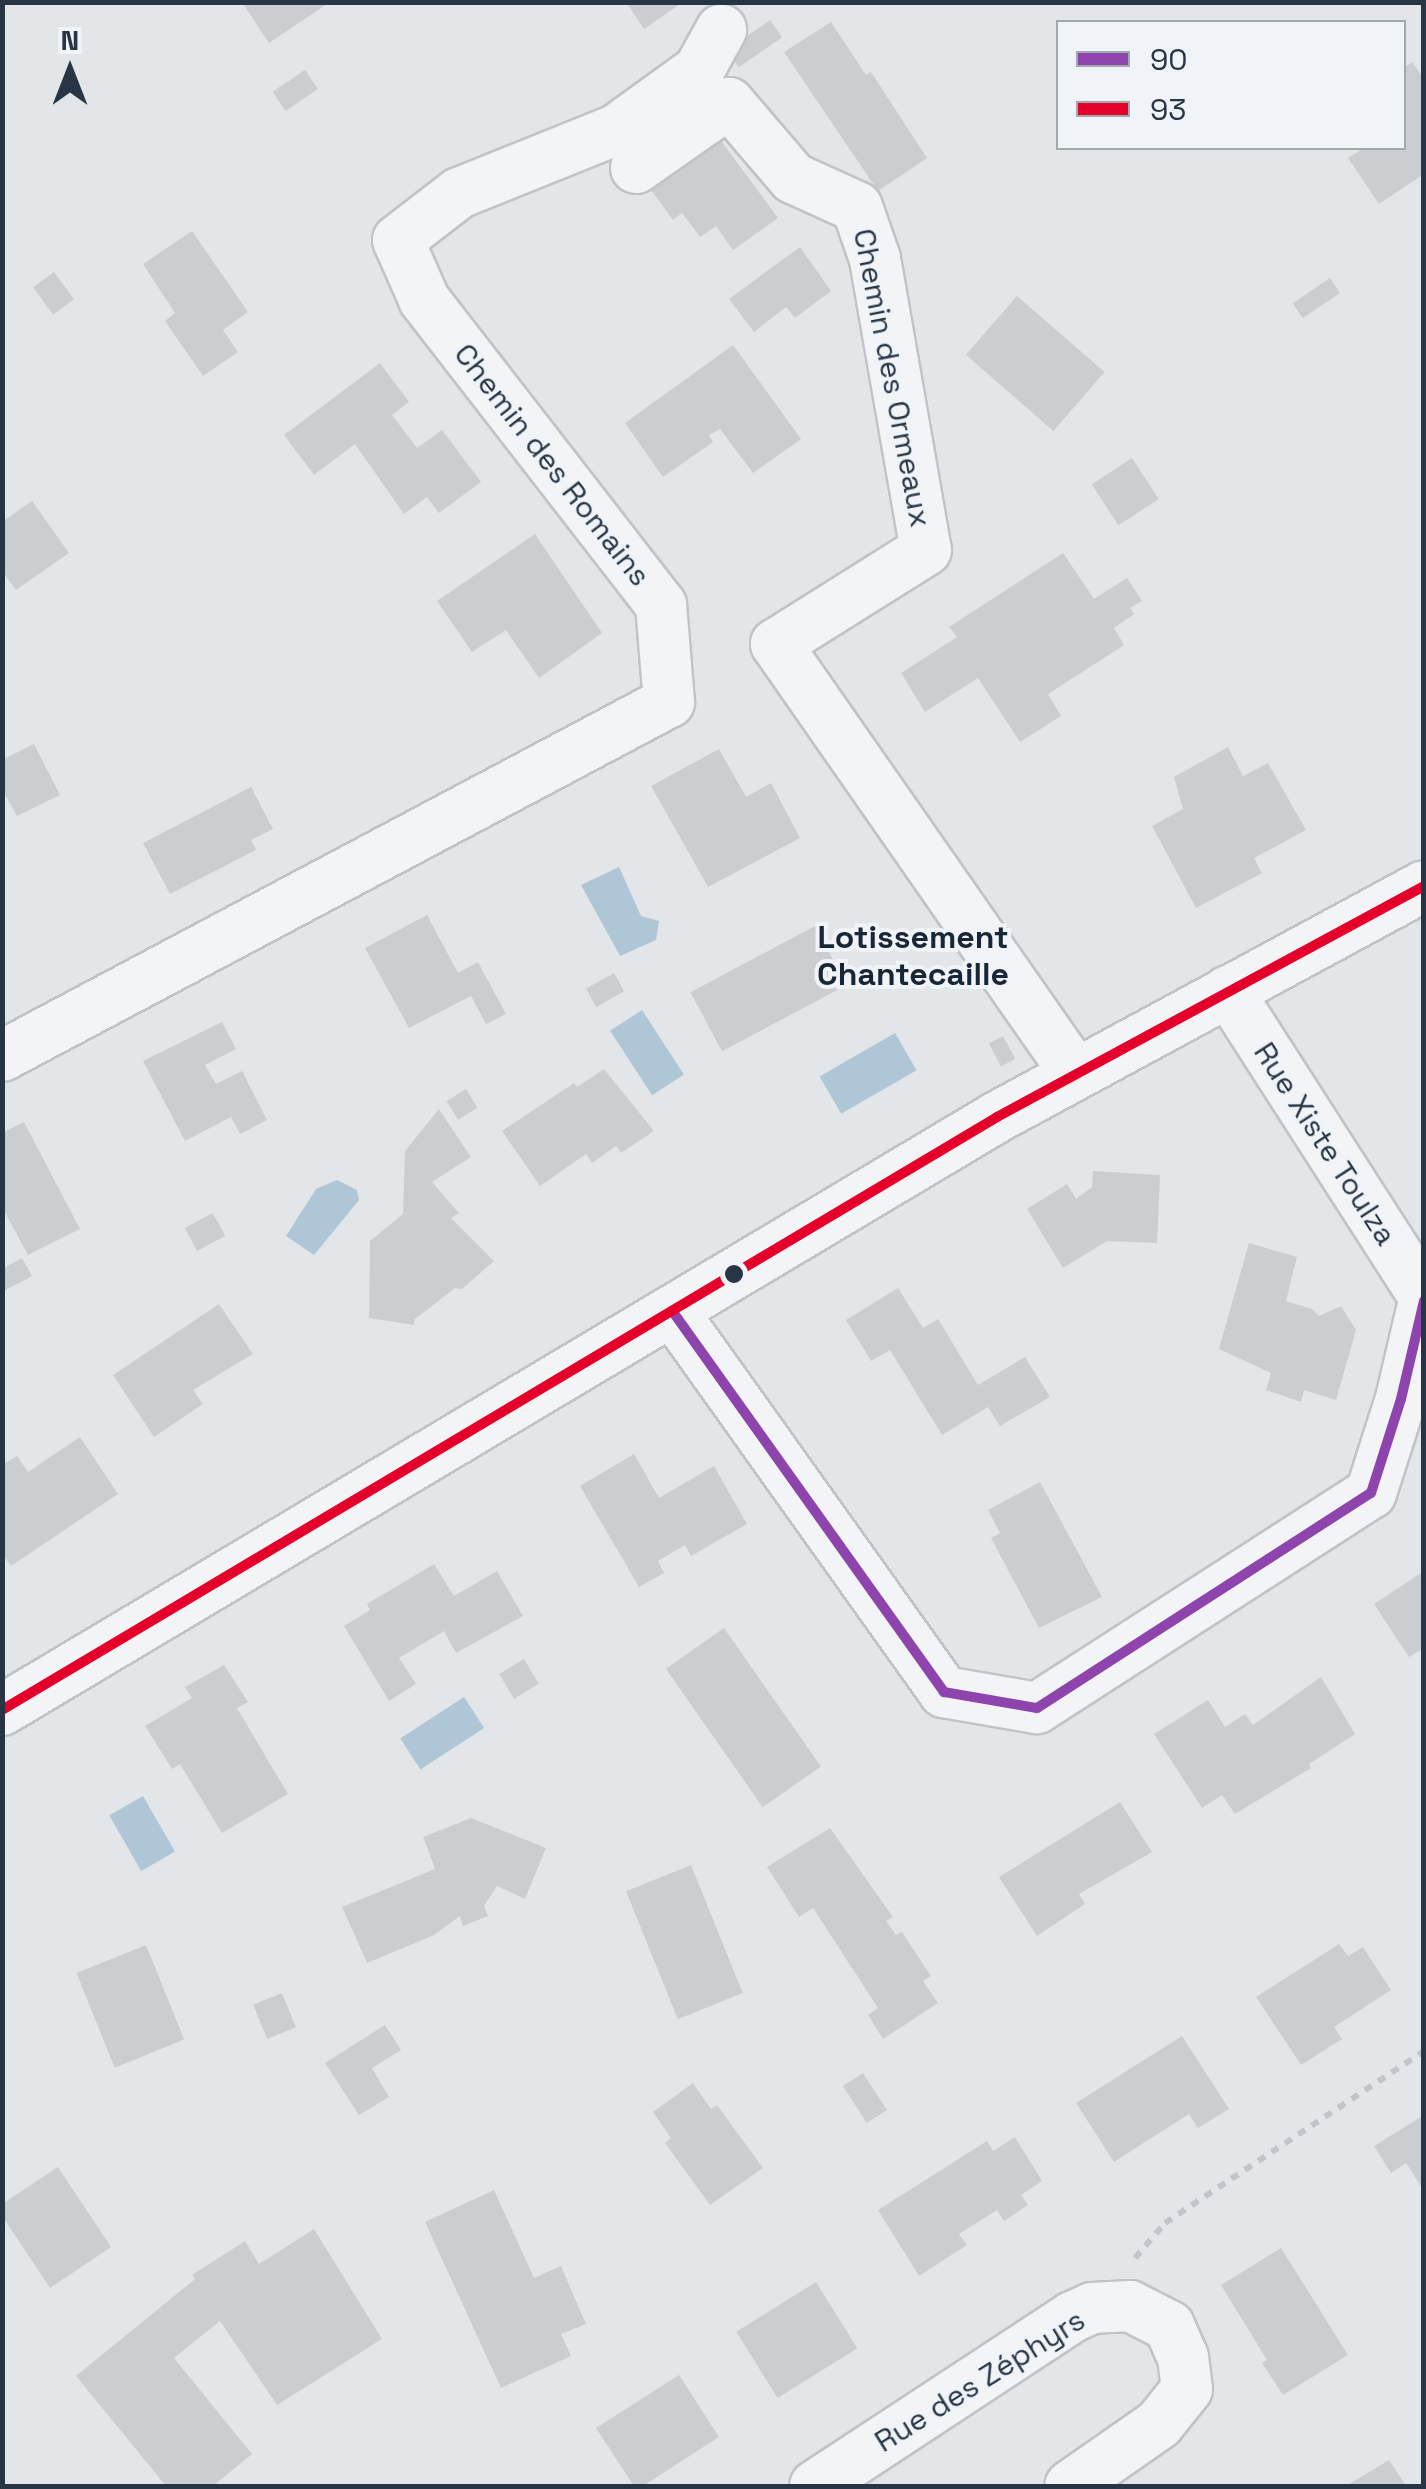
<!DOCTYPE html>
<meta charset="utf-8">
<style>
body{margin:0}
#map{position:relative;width:1426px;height:2489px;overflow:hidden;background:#e3e6e8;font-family:"Space Grotesk",sans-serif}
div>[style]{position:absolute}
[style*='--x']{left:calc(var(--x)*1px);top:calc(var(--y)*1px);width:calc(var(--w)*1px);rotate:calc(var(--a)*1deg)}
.water>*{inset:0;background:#aec6d6;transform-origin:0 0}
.building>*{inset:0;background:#cbced1;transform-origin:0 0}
.path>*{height:6px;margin-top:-3px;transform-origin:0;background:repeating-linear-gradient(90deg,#c1c5c9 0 8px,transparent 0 16px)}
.roads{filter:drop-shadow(2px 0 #c1c4c6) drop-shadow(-2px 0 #c1c4c6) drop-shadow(0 2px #c1c4c6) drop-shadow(0 -2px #c1c4c6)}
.minor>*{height:50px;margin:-25px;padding:0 25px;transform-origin:25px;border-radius:25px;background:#f3f4f5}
.bus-1>*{height:10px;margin:-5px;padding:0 5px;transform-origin:5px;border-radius:5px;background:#8e44ad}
.bus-2>*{height:10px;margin:-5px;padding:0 5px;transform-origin:5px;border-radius:5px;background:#e4002b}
.dots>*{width:28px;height:28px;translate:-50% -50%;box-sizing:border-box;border:5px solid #f0f4f8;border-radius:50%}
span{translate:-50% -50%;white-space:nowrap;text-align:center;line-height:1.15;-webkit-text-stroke:8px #f0f4f8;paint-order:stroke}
.street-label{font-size:30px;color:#273545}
.neighbourhood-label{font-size:32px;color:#192635;font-weight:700}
.frame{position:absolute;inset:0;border:5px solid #273545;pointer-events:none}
.legend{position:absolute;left:1056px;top:20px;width:350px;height:130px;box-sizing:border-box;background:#f0f4f8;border:2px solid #a0a8b0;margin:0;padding:12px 18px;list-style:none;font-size:30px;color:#273545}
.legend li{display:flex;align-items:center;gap:20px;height:50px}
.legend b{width:50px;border:2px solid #a0a8b0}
.north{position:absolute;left:20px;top:20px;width:100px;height:100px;-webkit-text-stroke:8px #f0f4f8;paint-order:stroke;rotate:0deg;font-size:28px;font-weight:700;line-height:40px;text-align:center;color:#273545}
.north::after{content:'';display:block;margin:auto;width:35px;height:45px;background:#273545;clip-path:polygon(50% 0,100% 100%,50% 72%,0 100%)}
</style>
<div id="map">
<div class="water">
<i style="clip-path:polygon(619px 867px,641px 916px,659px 921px,656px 940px,620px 956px,581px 885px)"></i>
<i style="left:642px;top:1010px;width:77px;height:38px;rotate:57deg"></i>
<i style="left:895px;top:1033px;width:43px;height:87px;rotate:60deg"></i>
<i style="clip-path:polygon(337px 1180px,357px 1190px,359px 1200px,314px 1255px,286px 1236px,316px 1189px)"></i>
<i style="left:464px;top:1697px;width:37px;height:76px;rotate:57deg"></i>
<i style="left:143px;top:1796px;width:64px;height:39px;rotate:60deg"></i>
</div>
<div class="building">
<i style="clip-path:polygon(242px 2px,330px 2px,269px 43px)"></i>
<i style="clip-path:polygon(626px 2px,683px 2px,644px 29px)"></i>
<i style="left:770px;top:20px;width:21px;height:53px;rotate:55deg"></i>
<i style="clip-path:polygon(831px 22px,866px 75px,871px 72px,927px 158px,878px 191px,784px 52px)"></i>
<i style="clip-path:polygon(1412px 62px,1424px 79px,1424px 174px,1379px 204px,1348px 158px,1364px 148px,1404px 148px,1404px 68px)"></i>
<i style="left:305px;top:70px;width:23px;height:39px;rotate:56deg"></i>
<i style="clip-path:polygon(714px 131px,778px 218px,733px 250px,716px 226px,700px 237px,682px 213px,673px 220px,646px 183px)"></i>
<i style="clip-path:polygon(192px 231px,248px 312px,223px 330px,238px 352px,203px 376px,165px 321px,175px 313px,143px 264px)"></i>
<i style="clip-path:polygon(800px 247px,831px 291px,795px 318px,786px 307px,754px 332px,729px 299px)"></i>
<i style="left:54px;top:272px;width:34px;height:26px;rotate:54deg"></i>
<i style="left:1330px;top:278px;width:18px;height:45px;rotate:56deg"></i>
<i style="left:1017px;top:296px;width:116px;height:78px;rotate:41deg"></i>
<i style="clip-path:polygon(733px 345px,801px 439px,753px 473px,720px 429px,709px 435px,713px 442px,663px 477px,625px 423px)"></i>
<i style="clip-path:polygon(380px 363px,409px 402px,392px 415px,417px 448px,442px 430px,481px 482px,439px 513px,427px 497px,404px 514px,355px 444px,314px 475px,284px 435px)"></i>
<i style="left:1132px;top:458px;width:49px;height:48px;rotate:57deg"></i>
<i style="clip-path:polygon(32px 501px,69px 553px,16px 590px,2px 571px,2px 522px)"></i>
<i style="clip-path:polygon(535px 534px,602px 633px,539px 678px,506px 630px,472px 652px,437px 601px)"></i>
<i style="clip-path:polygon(1063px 553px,1094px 599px,1127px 578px,1142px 601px,1130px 608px,1134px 614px,1114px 628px,1124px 645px,1048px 694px,1061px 716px,1020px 742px,978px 678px,925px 712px,901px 673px,957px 637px,949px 627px)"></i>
<i style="clip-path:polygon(34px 744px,60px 795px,17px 816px,2px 789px,2px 760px)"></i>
<i style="clip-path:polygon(1228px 747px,1243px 776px,1268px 763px,1306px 830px,1254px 858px,1262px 873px,1196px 908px,1152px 826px,1183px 809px,1174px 777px)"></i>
<i style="clip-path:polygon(719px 749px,746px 797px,771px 783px,800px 838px,708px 887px,651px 786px)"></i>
<i style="clip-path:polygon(251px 787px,273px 829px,251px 840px,256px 850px,170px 894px,143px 843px)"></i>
<i style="clip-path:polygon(427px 915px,458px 973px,478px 962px,506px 1014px,486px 1024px,471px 996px,409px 1028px,365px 948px)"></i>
<i style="left:815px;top:926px;width:67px;height:141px;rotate:62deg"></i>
<i style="left:614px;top:973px;width:21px;height:32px;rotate:61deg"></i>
<i style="clip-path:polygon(222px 1022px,236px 1049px,205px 1065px,216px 1084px,242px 1071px,267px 1120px,240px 1134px,231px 1117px,185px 1141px,143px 1061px)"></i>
<i style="left:1003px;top:1036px;width:26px;height:16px;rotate:62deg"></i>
<i style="clip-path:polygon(604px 1069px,654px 1131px,621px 1153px,616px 1146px,592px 1163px,586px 1154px,540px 1186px,502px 1131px,574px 1083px,577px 1087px)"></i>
<i style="left:466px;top:1089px;width:22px;height:23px;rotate:58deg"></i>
<i style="clip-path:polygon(439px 1109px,471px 1157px,432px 1182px,459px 1213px,451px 1218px,494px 1261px,462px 1289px,455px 1288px,414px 1320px,414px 1325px,369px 1318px,370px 1241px,403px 1214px,405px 1151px)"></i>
<i style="clip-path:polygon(24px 1122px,80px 1229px,28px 1255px,2px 1207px,2px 1133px)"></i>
<i style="clip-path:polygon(1093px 1171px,1160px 1175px,1157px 1243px,1107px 1241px,1063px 1268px,1027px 1209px,1067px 1184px,1076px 1199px,1092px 1187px)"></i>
<i style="left:213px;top:1213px;width:26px;height:32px;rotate:62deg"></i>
<i style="clip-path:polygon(1249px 1243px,1297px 1257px,1286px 1301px,1312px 1309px,1319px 1316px,1341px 1306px,1356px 1330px,1336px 1400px,1304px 1390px,1301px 1402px,1266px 1390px,1271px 1373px,1219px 1349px)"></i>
<i style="clip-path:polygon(22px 1258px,32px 1276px,2px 1292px,2px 1269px)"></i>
<i style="clip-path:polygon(898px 1288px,923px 1328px,938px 1319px,978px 1385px,1025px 1357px,1050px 1397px,1000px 1426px,988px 1407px,942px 1435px,890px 1350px,871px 1361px,846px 1320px)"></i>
<i style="clip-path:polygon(219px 1304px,253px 1354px,193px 1390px,203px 1404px,154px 1437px,113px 1375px)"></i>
<i style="clip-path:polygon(80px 1437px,118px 1494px,11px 1566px,2px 1553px,2px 1465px,17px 1456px,28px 1472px)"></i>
<i style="clip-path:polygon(634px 1454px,659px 1498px,714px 1466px,747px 1524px,691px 1556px,685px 1545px,658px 1561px,664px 1573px,639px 1587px,580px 1486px)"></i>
<i style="clip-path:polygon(1040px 1482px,1102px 1597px,1039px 1628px,991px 1538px,1000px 1533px,988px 1510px)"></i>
<i style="clip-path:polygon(434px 1564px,454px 1596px,497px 1571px,523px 1616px,456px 1653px,444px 1631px,399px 1658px,416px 1684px,389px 1701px,344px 1626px,370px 1610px,367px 1604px)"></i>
<i style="clip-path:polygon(1424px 1571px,1424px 1648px,1409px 1657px,1374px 1604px)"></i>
<i style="left:724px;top:1628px;width:169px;height:71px;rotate:55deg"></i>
<i style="left:524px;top:1659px;width:29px;height:29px;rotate:59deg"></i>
<i style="clip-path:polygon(224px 1665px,248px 1702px,237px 1708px,288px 1794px,222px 1833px,180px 1764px,172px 1769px,145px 1726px,192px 1698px,185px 1687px)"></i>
<i style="clip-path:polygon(1321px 1677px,1355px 1734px,1309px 1764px,1311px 1768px,1235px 1814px,1222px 1795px,1202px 1808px,1154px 1734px,1208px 1700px,1225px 1727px,1245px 1714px,1253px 1725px)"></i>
<i style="clip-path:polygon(1120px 1802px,1152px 1852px,1079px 1894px,1085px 1904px,1037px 1936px,999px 1877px)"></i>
<i style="clip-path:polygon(471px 1818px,546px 1848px,525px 1899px,497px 1886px,484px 1906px,488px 1916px,463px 1926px,460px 1916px,434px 1935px,367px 1963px,342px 1907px,435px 1869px,423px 1837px)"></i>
<i style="clip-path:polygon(830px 1828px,893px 1917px,886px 1921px,896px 1935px,902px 1932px,931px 1976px,923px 1981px,938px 2003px,883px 2039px,868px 2015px,878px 2008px,813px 1908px,799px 1917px,767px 1867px)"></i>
<i style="left:691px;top:1865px;width:138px;height:70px;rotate:68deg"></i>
<i style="clip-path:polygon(1339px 1944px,1348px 1956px,1363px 1947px,1391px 1990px,1334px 2027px,1342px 2039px,1301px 2065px,1256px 1997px)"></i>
<i style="left:146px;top:1945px;width:102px;height:75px;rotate:68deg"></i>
<i style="left:282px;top:1993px;width:37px;height:31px;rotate:68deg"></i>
<i style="clip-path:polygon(385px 2025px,401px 2050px,372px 2068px,389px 2097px,359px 2115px,325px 2063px)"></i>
<i style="clip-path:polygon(1182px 2036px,1229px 2109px,1198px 2128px,1189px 2114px,1114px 2162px,1076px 2103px)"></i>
<i style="left:863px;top:2073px;width:44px;height:24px;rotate:57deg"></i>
<i style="clip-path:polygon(693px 2083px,711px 2109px,717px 2105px,763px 2168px,710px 2205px,665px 2143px,671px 2138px,653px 2112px)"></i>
<i style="clip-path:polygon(1424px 2115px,1424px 2191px,1406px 2163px,1391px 2173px,1374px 2146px)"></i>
<i style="clip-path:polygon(1015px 2137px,1042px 2181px,1021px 2195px,1028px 2205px,1004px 2221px,997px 2210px,959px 2234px,967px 2245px,919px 2276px,878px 2210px,987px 2141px,993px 2151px)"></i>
<i style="clip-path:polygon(58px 2167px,111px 2247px,50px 2288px,2px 2216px,2px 2204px)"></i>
<i style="clip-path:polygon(494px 2190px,534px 2278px,561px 2266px,586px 2324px,561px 2334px,571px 2356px,501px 2388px,425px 2222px)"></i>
<i style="clip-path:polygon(314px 2229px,382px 2339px,277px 2405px,220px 2321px,174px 2358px,252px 2454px,213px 2486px,166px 2486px,76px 2376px,195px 2279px,192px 2275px,245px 2241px,259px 2264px)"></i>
<i style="clip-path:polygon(1281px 2248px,1348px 2355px,1283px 2395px,1262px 2363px,1267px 2360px,1221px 2285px)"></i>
<i style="left:816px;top:2282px;width:78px;height:94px;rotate:58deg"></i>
<i style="clip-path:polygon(679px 2375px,719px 2437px,643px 2486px,634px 2486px,596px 2428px)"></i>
<i style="clip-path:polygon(1389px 2460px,1406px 2486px,1346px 2486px)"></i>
</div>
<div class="path">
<i style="--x:1135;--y:2258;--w:46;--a:-49.4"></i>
<i style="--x:1165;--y:2223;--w:311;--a:-33.6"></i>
</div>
<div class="roads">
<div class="minor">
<i style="--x:636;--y:168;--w:113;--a:-35"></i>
<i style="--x:729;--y:103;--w:99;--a:49.5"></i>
<i style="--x:793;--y:178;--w:70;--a:24.4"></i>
<i style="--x:857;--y:207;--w:55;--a:70.9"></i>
<i style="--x:875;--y:259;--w:295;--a:80.1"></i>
<i style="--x:926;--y:550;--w:177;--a:147.9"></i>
<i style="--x:776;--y:644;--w:523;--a:55.12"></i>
<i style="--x:1228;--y:991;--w:363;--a:57.3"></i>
<i style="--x:2;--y:1056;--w:755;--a:-27.96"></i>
<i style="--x:669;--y:702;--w:97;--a:-94.7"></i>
<i style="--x:661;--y:605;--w:387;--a:-127.8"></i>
<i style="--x:424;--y:299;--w:64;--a:-113.8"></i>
<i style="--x:398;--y:240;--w:77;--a:-37.6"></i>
<i style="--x:459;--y:193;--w:169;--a:-21.9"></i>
<i style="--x:616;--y:130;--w:102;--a:-35.9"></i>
<i style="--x:699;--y:70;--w:46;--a:-61.2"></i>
<i style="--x:673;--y:1312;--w:467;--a:54.5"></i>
<i style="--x:944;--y:1692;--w:94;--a:9.8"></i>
<i style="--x:1037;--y:1708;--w:397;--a:-32.8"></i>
<i style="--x:1371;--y:1493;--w:99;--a:-72.3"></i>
<i style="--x:1401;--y:1399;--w:101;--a:-76.8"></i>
<i style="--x:2;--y:1710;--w:1158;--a:-30.79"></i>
<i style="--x:997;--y:1117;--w:485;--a:-28.4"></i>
<i style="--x:815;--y:2486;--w:308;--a:-33.3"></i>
<i style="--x:1072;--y:2317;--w:22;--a:-24"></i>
<i style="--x:1092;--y:2308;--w:38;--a:-3"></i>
<i style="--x:1130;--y:2306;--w:44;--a:27.1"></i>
<i style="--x:1169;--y:2326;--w:34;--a:66"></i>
<i style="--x:1183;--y:2357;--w:32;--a:83"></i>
<i style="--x:1187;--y:2389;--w:45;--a:128.7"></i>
<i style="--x:1159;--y:2424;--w:108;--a:145.1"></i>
</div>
</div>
<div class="bus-1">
<i style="--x:673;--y:1312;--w:467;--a:54.5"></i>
<i style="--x:944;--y:1692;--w:94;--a:9.8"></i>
<i style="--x:1037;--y:1708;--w:397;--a:-32.8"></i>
<i style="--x:1371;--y:1493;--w:99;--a:-72.3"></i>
<i style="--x:1401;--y:1399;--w:101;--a:-76.8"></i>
</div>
<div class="bus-2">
<i style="--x:2;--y:1710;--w:1158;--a:-30.79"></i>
<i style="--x:997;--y:1117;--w:485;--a:-28.4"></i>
</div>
<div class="dots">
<i style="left:734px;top:1274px;background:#273545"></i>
</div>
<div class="street-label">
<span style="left:892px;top:378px;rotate:79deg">Chemin des Ormeaux</span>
<span style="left:552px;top:465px;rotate:52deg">Chemin des Romains</span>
<span style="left:1325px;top:1144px;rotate:57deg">Rue Xiste Toulza</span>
<span style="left:980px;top:2381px;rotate:-32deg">Rue des Zéphyrs</span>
</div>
<div class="neighbourhood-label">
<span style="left:913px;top:956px">Lotissement<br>Chantecaille</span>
</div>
<div class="frame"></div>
<ul class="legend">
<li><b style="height:12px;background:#8e44ad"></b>90</li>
<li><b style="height:12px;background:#e4002b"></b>93</li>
</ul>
<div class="north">N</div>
</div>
